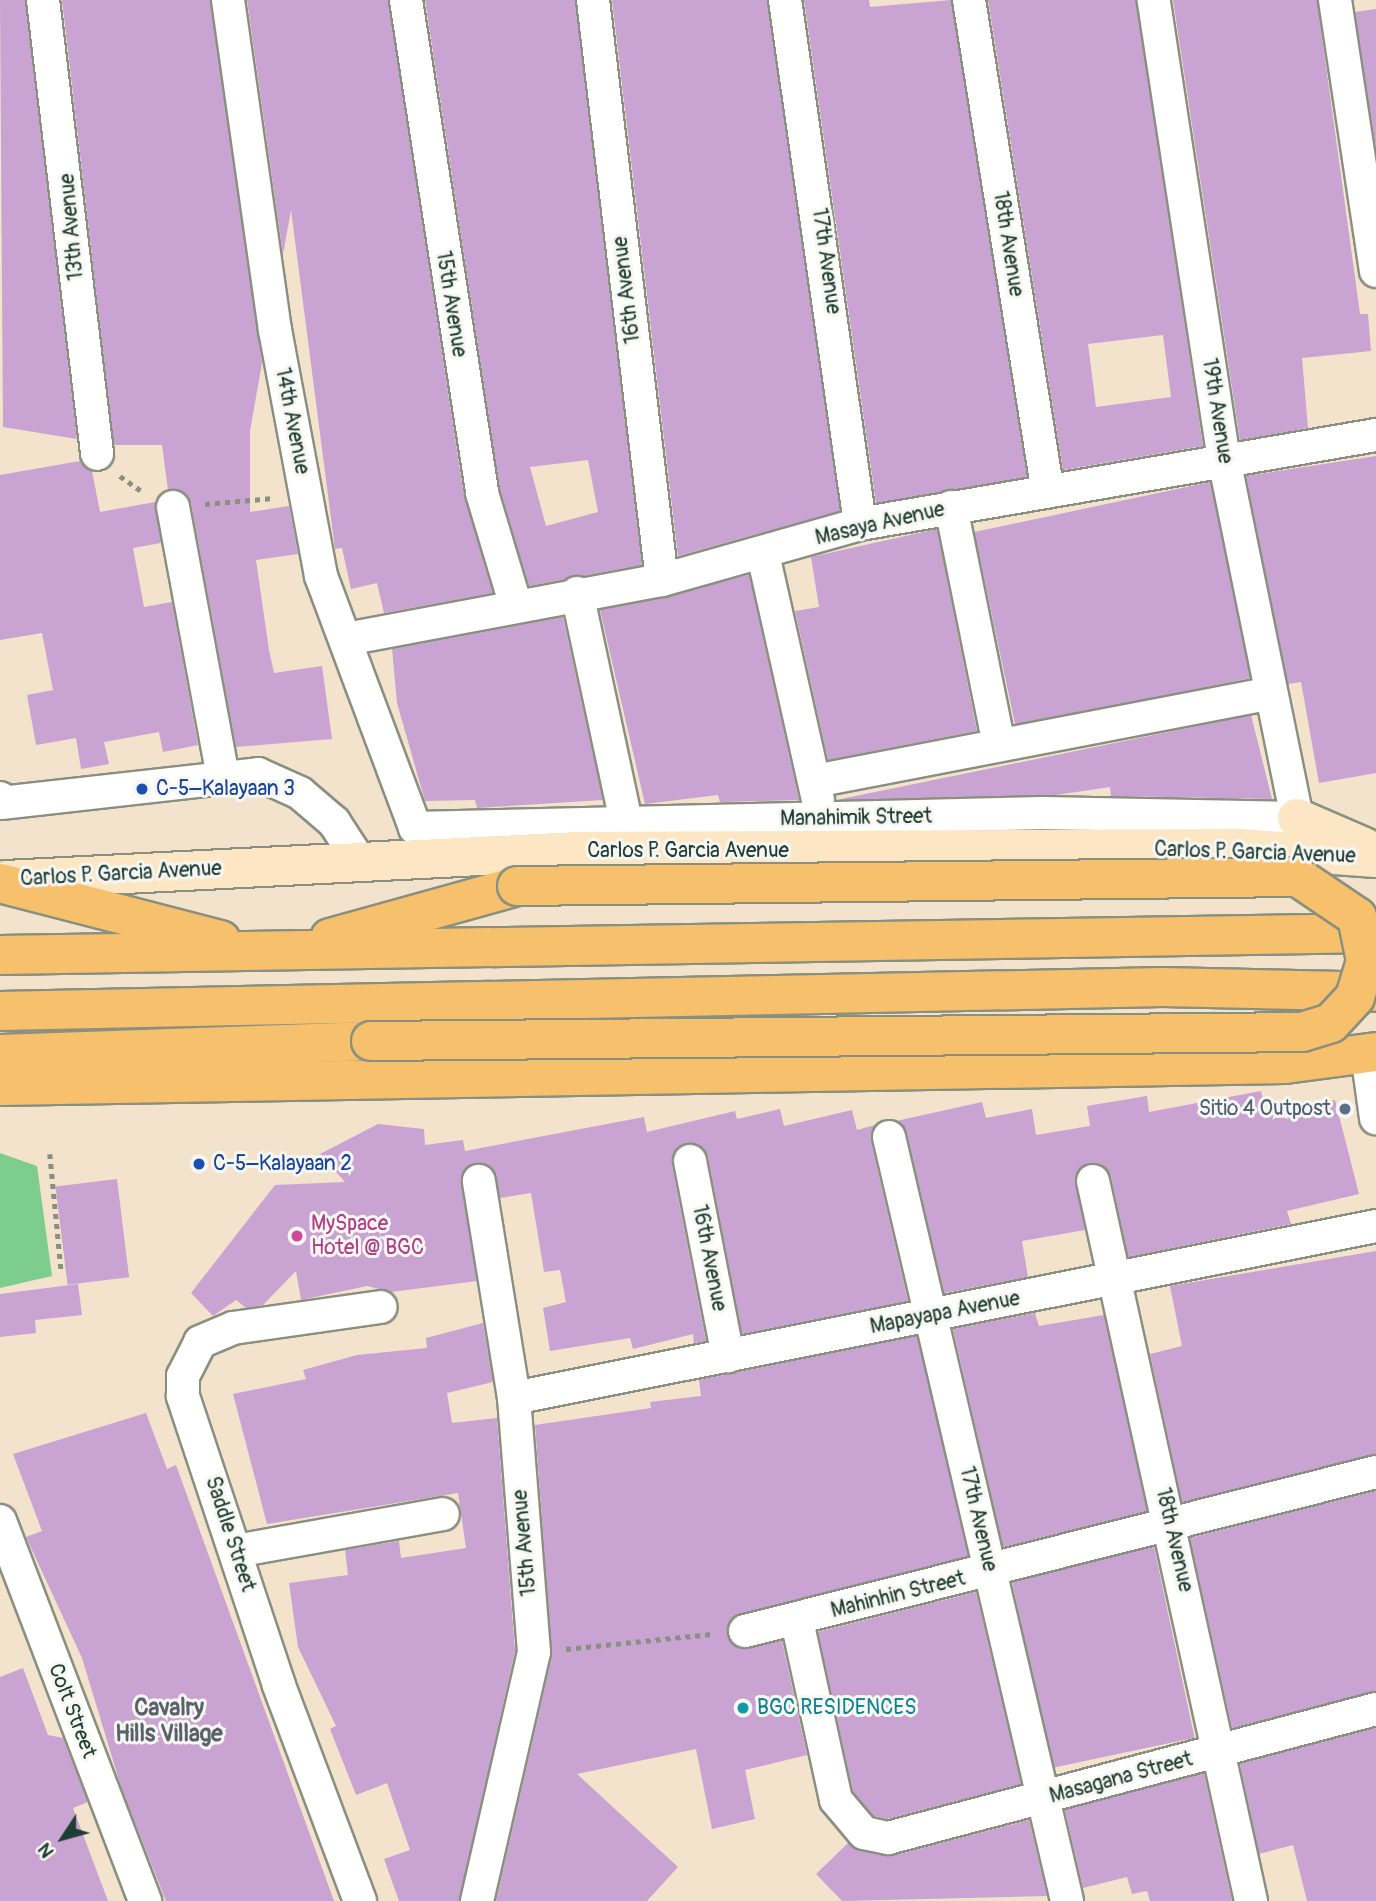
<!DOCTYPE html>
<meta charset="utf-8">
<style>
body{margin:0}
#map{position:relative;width:1376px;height:1901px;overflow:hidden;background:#f3e3cd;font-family:Pangolin,sans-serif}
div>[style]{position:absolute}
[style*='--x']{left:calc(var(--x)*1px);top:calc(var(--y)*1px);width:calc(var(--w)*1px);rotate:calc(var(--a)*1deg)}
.green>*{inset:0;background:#7ccd8e}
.building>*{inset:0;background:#c9a3d2;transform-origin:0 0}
.path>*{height:4.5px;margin-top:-2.25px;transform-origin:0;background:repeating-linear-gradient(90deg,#899080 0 5px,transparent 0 10px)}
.roads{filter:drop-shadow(2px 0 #899080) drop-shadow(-2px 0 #899080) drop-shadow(0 2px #899080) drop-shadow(0 -2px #899080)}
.street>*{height:32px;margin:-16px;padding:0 16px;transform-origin:16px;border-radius:16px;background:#fff}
.secondary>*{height:38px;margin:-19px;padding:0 19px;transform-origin:19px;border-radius:19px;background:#fce6c4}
.primary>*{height:38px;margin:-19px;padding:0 19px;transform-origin:19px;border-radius:19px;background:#f7c06c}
.bridges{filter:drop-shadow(2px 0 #899080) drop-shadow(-2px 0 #899080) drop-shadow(0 2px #899080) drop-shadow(0 -2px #899080)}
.primary-bridge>*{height:38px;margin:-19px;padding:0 19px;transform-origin:19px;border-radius:19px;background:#f7c06c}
.dots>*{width:19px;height:19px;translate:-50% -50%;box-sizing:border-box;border:4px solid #f6f6f2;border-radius:50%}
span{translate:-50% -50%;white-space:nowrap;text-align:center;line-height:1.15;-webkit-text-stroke:6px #f6f6f2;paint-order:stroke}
.street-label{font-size:21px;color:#1f3d34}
.transit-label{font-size:21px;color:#164399}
.left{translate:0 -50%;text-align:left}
.service-label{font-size:21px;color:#4e5e75}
.right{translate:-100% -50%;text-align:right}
.hotel-label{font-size:21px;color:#b23c85}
.culture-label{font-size:21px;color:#0d838f}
.neighbourhood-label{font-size:23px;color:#5a616b;font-weight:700}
.north{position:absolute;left:28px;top:1803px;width:70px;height:70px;-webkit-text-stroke:5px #f6f6f2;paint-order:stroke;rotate:234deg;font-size:19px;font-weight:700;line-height:28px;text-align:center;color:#1f3d34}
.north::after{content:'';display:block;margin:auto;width:24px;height:32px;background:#1f3d34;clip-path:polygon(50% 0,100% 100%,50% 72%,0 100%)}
</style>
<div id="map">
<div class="green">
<i style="clip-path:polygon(0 1153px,37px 1166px,52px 1276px,0 1288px)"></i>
</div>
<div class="building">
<i style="clip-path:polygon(0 0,25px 0,77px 439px,3px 427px)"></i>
<i style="clip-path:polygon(62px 0,210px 0,262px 363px,250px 431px,250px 512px,289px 506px,298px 554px,256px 560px,269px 650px,274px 673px,322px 666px,332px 739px,236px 747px,191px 503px,180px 490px,168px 490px,162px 445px,114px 445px)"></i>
<i style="clip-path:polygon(247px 0,388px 0,464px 496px,493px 593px,384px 613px,377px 583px,351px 589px,342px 548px,335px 549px,291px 210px,283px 255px)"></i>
<i style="clip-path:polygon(evenodd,425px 0,575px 0,642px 565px,529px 586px,500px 489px,425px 0,588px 460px,598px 512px,546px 526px,530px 467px,588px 460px)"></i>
<i style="clip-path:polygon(612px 0,767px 0,840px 511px,678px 556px)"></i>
<i style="clip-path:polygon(804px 0,869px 0,870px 7px,951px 0,1027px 477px,876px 503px)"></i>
<i style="clip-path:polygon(evenodd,988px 0,1136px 0,1203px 446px,1063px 470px,988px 0,1163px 335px,1171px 397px,1096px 407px,1088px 344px,1163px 335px)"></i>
<i style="clip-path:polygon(1173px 0,1317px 0,1360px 314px,1368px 314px,1371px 351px,1302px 358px,1308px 428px,1240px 440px)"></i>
<i style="clip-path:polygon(1376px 9px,1376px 148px,1355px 12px)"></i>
<i style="clip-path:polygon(1376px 456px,1376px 773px,1319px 783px,1301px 682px,1288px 684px,1246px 476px)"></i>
<i style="clip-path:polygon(80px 461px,92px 471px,100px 512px,155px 502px,161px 543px,133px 548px,144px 607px,172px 602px,198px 745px,163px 752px,159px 732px,104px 742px,109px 764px,81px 769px,76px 738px,36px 745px,27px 695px,53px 690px,42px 633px,0 640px,0 475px)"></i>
<i style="left:1210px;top:482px;width:200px;height:241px;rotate:78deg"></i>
<i style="clip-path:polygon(937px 529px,977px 731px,828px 760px,795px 611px,819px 607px,811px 557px)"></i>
<i style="clip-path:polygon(749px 575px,799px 800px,720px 802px,718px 795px,645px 804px,600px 610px)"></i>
<i style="clip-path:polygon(563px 617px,603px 800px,477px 808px,475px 800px,425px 801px,397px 703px,392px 649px)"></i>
<i style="clip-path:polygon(1251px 715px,1272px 799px,1111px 796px,1110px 787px,1056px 795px,836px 800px)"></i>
<i style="clip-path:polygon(1261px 1091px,1267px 1116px,1335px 1100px,1359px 1194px,1287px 1211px,1291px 1224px,1128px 1257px,1111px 1176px,1099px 1164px,1088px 1163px,1075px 1176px,1085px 1230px,1022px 1241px,1028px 1277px,944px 1293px,907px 1133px,896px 1121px,982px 1102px,986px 1118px,1032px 1109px,1036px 1135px,1090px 1126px,1087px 1106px,1147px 1096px,1149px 1112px)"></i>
<i style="clip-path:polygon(780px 1109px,784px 1126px,852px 1110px,857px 1130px,875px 1125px,871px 1141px,908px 1301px,742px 1334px,708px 1157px,687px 1143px,677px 1148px,672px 1165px,706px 1341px,694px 1343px,693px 1334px,633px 1349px,630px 1338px,550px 1351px,543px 1308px,566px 1302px,560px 1270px,544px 1272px,531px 1193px,500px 1198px,494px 1170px,477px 1163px,467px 1167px,461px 1183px,477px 1281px,391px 1292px,367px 1286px,301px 1300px,296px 1271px,263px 1305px,246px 1308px,236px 1300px,213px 1316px,191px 1293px,275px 1185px,345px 1182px,320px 1154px,378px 1124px,424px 1129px,425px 1145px,463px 1140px,465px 1151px,644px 1117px,647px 1132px,735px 1111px,737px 1119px)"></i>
<i style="left:117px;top:1179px;width:99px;height:62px;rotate:83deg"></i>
<i style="clip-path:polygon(1376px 1251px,1376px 1454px,1182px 1502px,1150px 1354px,1182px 1346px,1170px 1286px)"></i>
<i style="clip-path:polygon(78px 1284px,82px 1315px,35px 1320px,36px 1333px,0 1337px,0 1294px)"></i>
<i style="clip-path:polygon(1035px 1313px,1039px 1326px,1104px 1315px,1147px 1511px,1003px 1547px,953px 1329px)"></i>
<i style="clip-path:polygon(483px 1323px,493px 1382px,447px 1393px,452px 1423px,497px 1418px,515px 1651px,459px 1901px,399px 1901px,384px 1859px,410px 1850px,387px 1783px,356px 1795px,330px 1729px,336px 1726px,298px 1647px,289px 1583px,348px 1575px,345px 1550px,399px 1541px,401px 1558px,466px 1548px,458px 1493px,267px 1524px,233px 1394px,306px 1379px,303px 1370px,357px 1355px,427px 1348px,426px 1338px)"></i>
<i style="clip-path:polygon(917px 1336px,968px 1556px,732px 1618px,727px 1635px,739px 1648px,782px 1641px,807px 1755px,745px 1770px,755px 1819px,712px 1829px,696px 1749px,577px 1774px,678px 1867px,647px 1901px,496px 1901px,552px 1656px,535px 1425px,651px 1408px,650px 1402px,701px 1396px,699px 1380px)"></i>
<i style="clip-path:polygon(146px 1413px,167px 1469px,176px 1465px,334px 1901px,166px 1901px,122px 1790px,82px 1658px,26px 1537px,42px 1531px,13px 1454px)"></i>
<i style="clip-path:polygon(1376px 1491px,1376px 1691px,1232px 1728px,1190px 1538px)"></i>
<i style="left:1154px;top:1547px;width:195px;height:146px;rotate:78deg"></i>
<i style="clip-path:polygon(976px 1592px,1021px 1784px,887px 1819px,874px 1816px,853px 1792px,818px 1632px)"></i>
<i style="clip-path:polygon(23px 1668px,48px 1735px,63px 1738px,88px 1802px,73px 1808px,108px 1901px,0 1901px,0 1677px)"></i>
<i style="clip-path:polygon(1376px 1728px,1376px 1901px,1307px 1901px,1293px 1845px,1259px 1854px,1240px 1764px)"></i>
<i style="clip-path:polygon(1204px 1773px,1232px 1901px,1150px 1901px,1147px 1891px,1132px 1894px,1127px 1877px,1083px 1888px,1065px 1810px)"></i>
<i style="clip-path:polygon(1029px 1820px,1047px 1896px,842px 1901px,816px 1874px,848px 1843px,892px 1856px)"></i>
</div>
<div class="path">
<i style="--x:120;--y:476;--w:29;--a:35"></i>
<i style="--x:205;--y:504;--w:68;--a:-5"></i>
<i style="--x:50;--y:1154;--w:116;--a:84.5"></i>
<i style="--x:566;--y:1649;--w:146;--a:-5.9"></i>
</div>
<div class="roads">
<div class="street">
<i style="--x:43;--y:0;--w:457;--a:83.2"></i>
<i style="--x:228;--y:0;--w:333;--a:81.9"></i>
<i style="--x:275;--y:330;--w:250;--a:79.4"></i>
<i style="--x:321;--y:576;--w:269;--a:69.5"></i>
<i style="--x:415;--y:828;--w:628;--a:-1.37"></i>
<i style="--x:1043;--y:813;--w:254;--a:1.1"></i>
<i style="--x:1297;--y:818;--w:365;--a:-101.5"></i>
<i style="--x:1224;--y:460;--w:465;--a:-98.7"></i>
<i style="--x:406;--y:0;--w:499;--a:81.2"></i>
<i style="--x:482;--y:493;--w:115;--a:73.3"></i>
<i style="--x:593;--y:0;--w:584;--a:83.22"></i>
<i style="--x:785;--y:0;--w:529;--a:81.85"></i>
<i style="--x:969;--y:0;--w:494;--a:80.9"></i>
<i style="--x:1335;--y:0;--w:274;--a:81.4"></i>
<i style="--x:173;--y:507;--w:275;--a:79.5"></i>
<i style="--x:951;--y:507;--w:243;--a:78.6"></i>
<i style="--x:763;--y:554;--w:252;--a:77.4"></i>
<i style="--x:577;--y:593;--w:233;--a:77.9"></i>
<i style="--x:346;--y:639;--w:321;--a:-10.6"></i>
<i style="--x:662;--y:580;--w:206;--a:-15.8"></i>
<i style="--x:860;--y:524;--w:524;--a:-9.79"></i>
<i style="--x:815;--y:781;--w:464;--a:-10.9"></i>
<i style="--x:0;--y:798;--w:5;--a:79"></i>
<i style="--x:1;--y:803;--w:259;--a:-6.4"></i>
<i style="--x:258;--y:774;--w:46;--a:24.3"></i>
<i style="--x:300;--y:793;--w:45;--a:40.5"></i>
<i style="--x:334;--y:822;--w:48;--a:57"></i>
<i style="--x:1367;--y:1053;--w:66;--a:82.1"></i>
<i style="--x:889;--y:1137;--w:784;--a:76.88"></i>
<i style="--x:690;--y:1161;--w:199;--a:79"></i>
<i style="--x:1093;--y:1181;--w:737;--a:77.62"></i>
<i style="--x:514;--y:1398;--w:879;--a:-11.28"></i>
<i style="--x:0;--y:1521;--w:407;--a:69.1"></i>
<i style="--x:236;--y:1551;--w:210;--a:-10.1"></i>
<i style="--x:797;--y:1621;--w:183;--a:77.7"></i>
<i style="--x:836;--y:1800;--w:43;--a:49.7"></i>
<i style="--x:864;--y:1833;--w:25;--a:12"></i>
<i style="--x:888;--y:1838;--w:505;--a:-14.81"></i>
<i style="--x:745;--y:1631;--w:651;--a:-14.14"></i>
<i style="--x:360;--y:1901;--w:231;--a:-110.6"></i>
<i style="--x:279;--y:1685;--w:305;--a:-108.4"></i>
<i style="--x:183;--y:1396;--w:20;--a:-90"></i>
<i style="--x:183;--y:1376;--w:38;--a:-63"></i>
<i style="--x:200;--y:1342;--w:36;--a:-23"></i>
<i style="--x:233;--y:1328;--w:149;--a:-8.1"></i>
<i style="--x:477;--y:1901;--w:255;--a:-77.1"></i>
<i style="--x:534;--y:1652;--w:255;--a:-94.5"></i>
<i style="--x:514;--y:1398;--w:220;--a:-99.2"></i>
</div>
<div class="secondary">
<i style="--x:1297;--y:818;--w:73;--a:23.4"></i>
<i style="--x:6;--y:880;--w:573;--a:-2.9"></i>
<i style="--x:578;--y:851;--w:661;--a:-0.26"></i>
<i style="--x:1239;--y:848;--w:137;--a:4.2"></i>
</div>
<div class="primary">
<i style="--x:0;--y:883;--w:228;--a:14.5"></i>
<i style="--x:330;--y:938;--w:194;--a:-15.5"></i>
<i style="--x:0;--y:955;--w:1376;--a:-0.92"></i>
<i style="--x:0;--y:1011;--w:1163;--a:-1.18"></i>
<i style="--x:1163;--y:987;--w:213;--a:1.3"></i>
<i style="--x:0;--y:1054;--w:371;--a:-2"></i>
<i style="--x:0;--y:1086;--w:1285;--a:-0.98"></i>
<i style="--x:1285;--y:1064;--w:92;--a:-7.5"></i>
</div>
</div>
<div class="bridges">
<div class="primary-bridge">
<i style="--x:371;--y:1041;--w:931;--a:-0.55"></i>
<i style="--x:1302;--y:1032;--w:30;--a:-17"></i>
<i style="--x:1331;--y:1023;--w:35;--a:-47"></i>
<i style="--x:1355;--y:997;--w:38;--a:-73"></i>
<i style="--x:1366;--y:961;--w:45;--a:-101.6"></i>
<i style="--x:1357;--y:917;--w:71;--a:-145.9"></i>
<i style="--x:1298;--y:877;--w:781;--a:179.34"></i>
</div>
</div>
<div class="dots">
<i style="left:142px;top:789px;background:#1a4fb4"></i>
<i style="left:1345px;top:1109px;background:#5c6f8a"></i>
<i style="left:199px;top:1164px;background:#1a4fb4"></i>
<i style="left:297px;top:1236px;background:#d1479c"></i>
<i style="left:743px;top:1708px;background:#0f9aa8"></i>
</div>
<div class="street-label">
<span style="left:72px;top:227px;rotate:-95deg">13th Avenue</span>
<span style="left:1008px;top:244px;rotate:81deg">18th Avenue</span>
<span style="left:826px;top:261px;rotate:82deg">17th Avenue</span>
<span style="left:627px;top:290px;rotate:-97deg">16th Avenue</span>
<span style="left:451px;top:304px;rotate:81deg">15th Avenue</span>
<span style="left:1217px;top:411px;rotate:81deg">19th Avenue</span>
<span style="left:292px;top:421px;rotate:79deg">14th Avenue</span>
<span style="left:880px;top:524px;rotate:-13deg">Masaya Avenue</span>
<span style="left:856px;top:818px;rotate:-1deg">Manahimik Street</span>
<span style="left:688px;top:851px">Carlos P. Garcia Avenue</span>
<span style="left:1255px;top:853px;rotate:2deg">Carlos P. Garcia Avenue</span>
<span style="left:121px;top:874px;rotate:-3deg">Carlos P. Garcia Avenue</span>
<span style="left:709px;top:1258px;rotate:79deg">16th Avenue</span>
<span style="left:945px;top:1313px;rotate:-11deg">Mapayapa Avenue</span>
<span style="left:978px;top:1519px;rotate:77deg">17th Avenue</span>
<span style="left:230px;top:1534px;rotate:72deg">Saddle Street</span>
<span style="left:1174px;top:1540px;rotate:77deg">18th Avenue</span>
<span style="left:525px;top:1543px;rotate:-95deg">15th Avenue</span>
<span style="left:898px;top:1595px;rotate:-14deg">Mahinhin Street</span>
<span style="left:72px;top:1711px;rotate:69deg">Colt Street</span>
<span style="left:1121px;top:1778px;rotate:-15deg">Masagana Street</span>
</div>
<div class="transit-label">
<span class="left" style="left:156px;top:789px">C-5–Kalayaan 3</span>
<span class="left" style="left:213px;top:1164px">C-5–Kalayaan 2</span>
</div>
<div class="service-label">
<span class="right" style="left:1331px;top:1109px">Sitio 4 Outpost</span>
</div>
<div class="hotel-label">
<span class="left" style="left:311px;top:1236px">MySpace<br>Hotel @ BGC</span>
</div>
<div class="culture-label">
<span class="left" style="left:757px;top:1708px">BGC RESIDENCES</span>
</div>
<div class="neighbourhood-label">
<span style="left:169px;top:1721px">Cavalry<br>Hills Village</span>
</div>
<div class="north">N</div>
</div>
